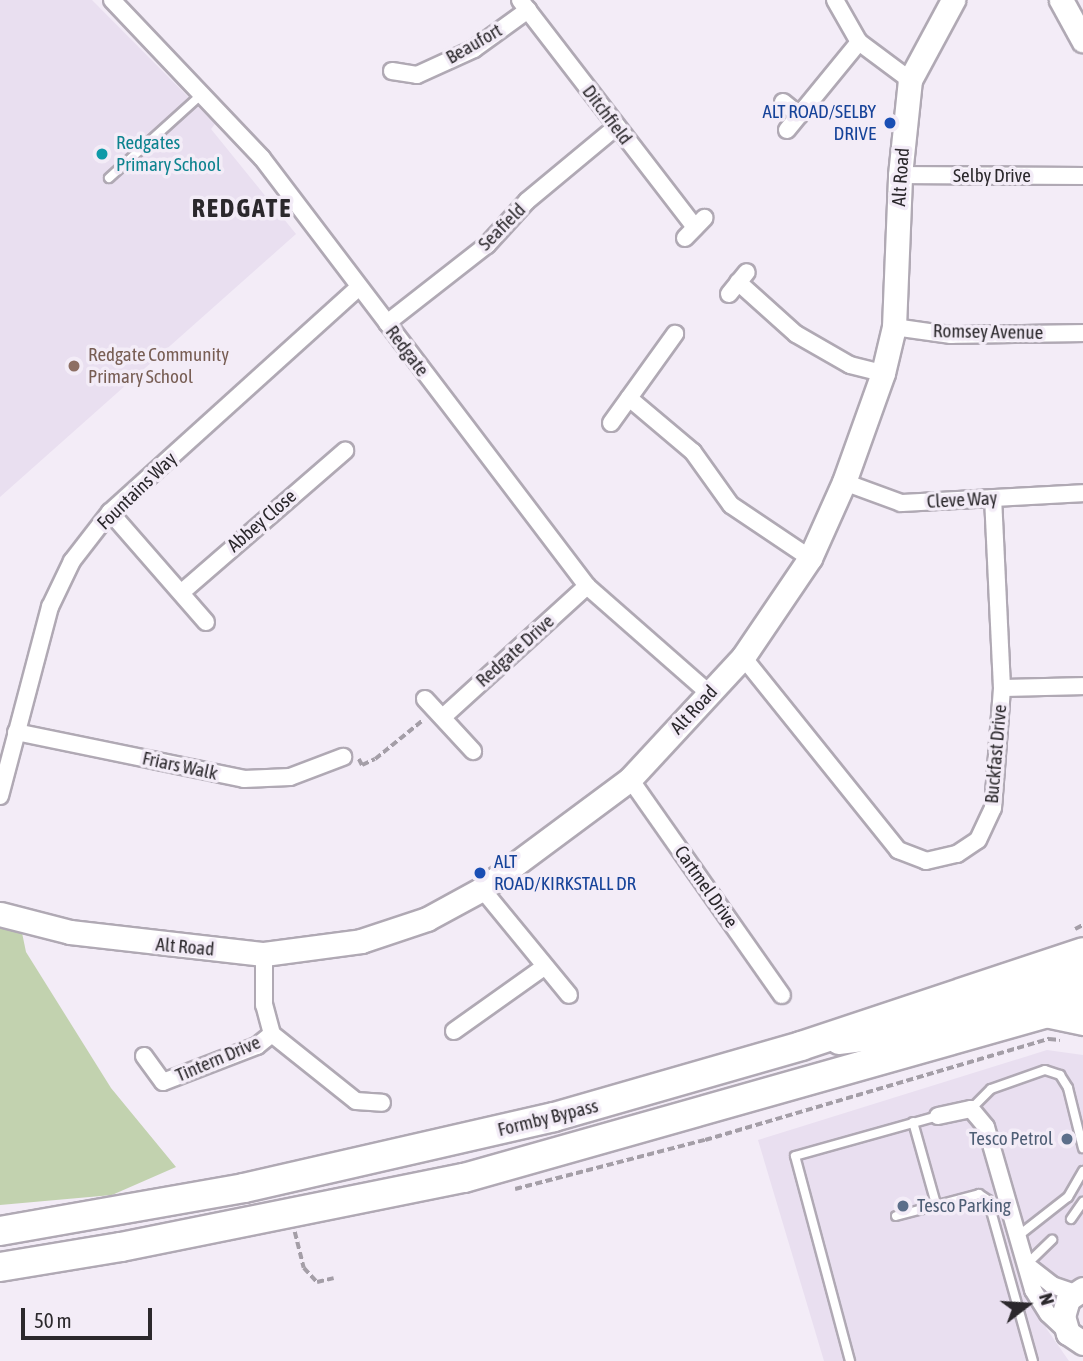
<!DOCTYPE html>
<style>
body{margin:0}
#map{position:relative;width:1083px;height:1361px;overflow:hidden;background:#f3ecf7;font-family:"Asap Condensed",sans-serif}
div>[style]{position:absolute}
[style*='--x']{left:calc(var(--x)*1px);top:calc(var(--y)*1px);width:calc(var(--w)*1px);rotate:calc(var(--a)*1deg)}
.built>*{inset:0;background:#e9dff0}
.green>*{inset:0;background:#c2d2af}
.path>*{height:3.5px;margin-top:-1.75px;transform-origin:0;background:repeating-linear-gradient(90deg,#a49ea7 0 7px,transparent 0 10.5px)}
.roads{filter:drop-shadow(2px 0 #b0a9b4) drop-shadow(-2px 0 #b0a9b4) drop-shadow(0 2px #b0a9b4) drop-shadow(0 -2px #b0a9b4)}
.lane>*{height:8px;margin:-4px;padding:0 4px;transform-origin:4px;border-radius:4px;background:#fff}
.street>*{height:16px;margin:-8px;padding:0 8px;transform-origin:8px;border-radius:8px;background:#fff}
.secondary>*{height:23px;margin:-11.5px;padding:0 11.5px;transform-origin:11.5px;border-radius:11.5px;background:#fff}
.highway>*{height:28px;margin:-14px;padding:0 14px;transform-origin:14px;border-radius:14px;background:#fff}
.dots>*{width:19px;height:19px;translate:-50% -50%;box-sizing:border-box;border:4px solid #f3ecf7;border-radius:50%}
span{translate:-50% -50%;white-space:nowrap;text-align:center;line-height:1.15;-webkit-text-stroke:7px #f3ecf7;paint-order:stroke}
.street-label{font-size:19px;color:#2b282c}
.transit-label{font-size:19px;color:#164399}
.right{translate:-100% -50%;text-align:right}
.left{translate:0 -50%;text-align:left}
.culture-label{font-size:19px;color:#0d838f}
.education-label{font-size:19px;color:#785e54}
.service-label{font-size:19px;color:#4e5e75}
.district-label{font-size:26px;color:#2b282c;font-weight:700;letter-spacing:2px}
.north{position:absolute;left:992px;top:1270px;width:70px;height:70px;-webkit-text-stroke:5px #f3ecf7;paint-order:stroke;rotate:73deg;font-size:19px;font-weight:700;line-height:28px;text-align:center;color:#2b282c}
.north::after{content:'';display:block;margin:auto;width:24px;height:32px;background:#2b282c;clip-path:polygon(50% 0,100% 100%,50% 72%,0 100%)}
.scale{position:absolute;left:21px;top:1308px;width:131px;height:32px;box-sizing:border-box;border:4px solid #2b282c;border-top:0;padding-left:9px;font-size:21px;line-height:24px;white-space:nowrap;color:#2b282c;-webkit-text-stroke:5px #f3ecf7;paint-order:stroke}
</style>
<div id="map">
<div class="built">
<i style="clip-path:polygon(0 0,92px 0,215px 124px,211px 129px,296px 234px,0 497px)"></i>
<i style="clip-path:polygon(1047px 1050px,1083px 1055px,1083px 1279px,1063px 1286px,1046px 1328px,1069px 1361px,824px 1361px,758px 1140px)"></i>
</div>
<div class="green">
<i style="clip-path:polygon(0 918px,20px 923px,26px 952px,111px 1088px,176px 1167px,112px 1195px,0 1205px)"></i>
</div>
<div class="path">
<i style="--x:359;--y:759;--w:7;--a:63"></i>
<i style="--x:362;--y:765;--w:14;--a:-25"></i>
<i style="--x:375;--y:759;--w:62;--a:-39.1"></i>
<i style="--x:1075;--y:929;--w:9;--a:-27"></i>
<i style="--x:515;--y:1189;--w:196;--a:-14.5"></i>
<i style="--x:705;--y:1140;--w:359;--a:-16.4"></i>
<i style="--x:1049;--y:1039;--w:11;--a:5"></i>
<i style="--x:295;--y:1232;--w:37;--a:76"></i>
<i style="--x:304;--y:1268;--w:19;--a:47"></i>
<i style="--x:317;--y:1282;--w:17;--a:-13"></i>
</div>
<div class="roads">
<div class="lane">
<i style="--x:109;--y:178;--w:127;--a:-42.1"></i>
<i style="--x:971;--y:1109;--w:28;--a:-45"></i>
<i style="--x:991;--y:1089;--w:57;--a:-19.4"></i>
<i style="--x:1045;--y:1070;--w:16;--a:18"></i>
<i style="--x:1060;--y:1075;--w:15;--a:58"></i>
<i style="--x:1068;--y:1088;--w:62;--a:76"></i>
<i style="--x:913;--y:1122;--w:85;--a:74.3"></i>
<i style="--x:896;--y:1216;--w:86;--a:-14.8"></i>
<i style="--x:979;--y:1194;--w:11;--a:34"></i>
<i style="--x:988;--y:1200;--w:167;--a:74.4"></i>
<i style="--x:1071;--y:1219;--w:21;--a:-55"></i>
<i style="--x:1018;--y:1236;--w:63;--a:-38"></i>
<i style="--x:1068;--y:1197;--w:30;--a:-60"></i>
<i style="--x:1027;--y:1264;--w:35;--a:-44"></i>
<i style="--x:850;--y:1361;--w:212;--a:-105"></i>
<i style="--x:795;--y:1156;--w:148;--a:-15.6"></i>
</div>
<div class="street">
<i style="--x:112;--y:0;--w:218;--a:46.5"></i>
<i style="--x:262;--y:158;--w:537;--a:52.79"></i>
<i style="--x:587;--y:586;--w:164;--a:41.3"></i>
<i style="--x:520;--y:0;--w:287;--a:52.4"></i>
<i style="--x:835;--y:0;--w:48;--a:60.3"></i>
<i style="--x:859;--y:42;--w:64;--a:36.7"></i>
<i style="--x:392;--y:71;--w:25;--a:9"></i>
<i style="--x:417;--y:75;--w:63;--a:-24.5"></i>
<i style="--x:474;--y:49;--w:67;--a:-35.8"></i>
<i style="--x:783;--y:102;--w:21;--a:39"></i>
<i style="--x:787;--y:130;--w:114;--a:-50.7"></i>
<i style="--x:900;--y:175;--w:183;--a:0.3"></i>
<i style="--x:685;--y:238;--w:28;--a:-46"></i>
<i style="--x:738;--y:282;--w:78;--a:41.9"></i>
<i style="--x:796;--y:334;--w:62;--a:29.9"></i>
<i style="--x:850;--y:365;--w:34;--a:14"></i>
<i style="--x:729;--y:294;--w:28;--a:-51"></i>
<i style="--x:387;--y:323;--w:127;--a:-38"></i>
<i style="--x:487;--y:245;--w:59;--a:-47.7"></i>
<i style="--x:527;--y:201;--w:116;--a:-39.7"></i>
<i style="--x:894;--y:327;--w:58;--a:8"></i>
<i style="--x:951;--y:335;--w:132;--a:-0.9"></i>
<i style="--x:629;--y:398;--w:84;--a:40.2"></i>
<i style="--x:693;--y:452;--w:65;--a:54.4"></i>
<i style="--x:731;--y:505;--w:95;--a:33.9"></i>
<i style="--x:611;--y:423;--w:110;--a:-54.3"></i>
<i style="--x:844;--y:482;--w:61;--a:20.2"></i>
<i style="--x:901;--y:503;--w:182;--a:-3.1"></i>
<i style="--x:110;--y:512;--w:146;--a:48.9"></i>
<i style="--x:182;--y:592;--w:216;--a:-40.9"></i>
<i style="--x:743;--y:657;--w:248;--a:51.2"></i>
<i style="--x:898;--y:850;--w:30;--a:21"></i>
<i style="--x:926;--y:861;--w:32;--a:-13"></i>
<i style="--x:957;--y:854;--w:25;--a:-34"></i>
<i style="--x:978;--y:840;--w:35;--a:-65"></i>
<i style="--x:993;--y:808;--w:120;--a:-85.7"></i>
<i style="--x:1002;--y:688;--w:189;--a:-92.7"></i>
<i style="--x:1002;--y:688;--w:81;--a:-1.4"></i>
<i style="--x:425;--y:699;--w:71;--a:47.3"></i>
<i style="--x:443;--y:717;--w:195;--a:-42.3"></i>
<i style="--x:16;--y:732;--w:233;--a:11.6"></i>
<i style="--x:244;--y:779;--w:46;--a:-2.5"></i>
<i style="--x:290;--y:777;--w:57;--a:-20.7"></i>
<i style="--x:630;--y:779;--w:264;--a:54.9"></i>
<i style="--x:0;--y:796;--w:196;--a:-75.2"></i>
<i style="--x:50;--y:607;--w:51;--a:-64.4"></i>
<i style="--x:72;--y:561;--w:62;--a:-52.2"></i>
<i style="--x:110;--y:512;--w:334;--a:-42.1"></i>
<i style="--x:482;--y:889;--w:137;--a:50.6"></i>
<i style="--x:454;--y:1031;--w:110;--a:-35.4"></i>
<i style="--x:272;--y:1034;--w:107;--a:38.6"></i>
<i style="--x:356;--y:1101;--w:26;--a:4"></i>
<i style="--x:144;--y:1056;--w:32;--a:54"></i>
<i style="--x:163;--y:1082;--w:101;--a:-21"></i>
<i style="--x:257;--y:1046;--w:19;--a:-39"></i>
<i style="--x:272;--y:1034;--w:30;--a:-105"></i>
<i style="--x:264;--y:1005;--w:51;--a:-90"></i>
<i style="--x:938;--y:1116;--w:34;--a:-12"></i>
<i style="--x:971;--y:1109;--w:23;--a:50"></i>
<i style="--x:986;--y:1127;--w:170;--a:73.9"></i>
<i style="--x:1033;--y:1290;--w:28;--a:58"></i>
<i style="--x:1048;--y:1314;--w:26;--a:43"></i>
<i style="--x:1028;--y:1266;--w:31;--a:38"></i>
<i style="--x:1052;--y:1285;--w:24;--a:19"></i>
</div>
<div class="secondary">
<i style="--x:1061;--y:0;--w:46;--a:61.2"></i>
<i style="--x:0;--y:914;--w:72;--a:14.4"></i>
<i style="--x:70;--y:932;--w:195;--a:6.5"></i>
<i style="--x:264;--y:954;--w:98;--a:-7.6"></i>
<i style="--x:361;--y:941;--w:70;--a:-18.4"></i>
<i style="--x:427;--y:919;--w:63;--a:-28.6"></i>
<i style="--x:482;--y:889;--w:184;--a:-36.6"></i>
<i style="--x:630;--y:779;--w:166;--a:-47.2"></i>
<i style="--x:743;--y:657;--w:120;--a:-55.9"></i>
<i style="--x:810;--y:558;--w:83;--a:-65.9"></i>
<i style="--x:844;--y:482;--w:116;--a:-70.3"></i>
<i style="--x:883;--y:373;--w:47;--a:-76.6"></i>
<i style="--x:894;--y:327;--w:152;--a:-87.7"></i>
<i style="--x:900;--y:175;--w:96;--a:-84"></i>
<i style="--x:910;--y:80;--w:91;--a:-61.7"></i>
<i style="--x:1045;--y:1015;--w:39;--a:12"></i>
<i style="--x:838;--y:1042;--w:34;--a:-7"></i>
<i style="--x:872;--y:1038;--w:220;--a:-16.1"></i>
<i style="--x:1083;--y:1289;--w:18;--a:146"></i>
<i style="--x:1068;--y:1299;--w:18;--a:106"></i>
<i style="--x:1063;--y:1316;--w:18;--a:74"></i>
<i style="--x:1068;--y:1333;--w:18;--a:34"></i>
</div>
<div class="highway">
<i style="--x:0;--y:1231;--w:248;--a:-10"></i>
<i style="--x:244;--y:1188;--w:318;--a:-12.9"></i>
<i style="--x:554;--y:1117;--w:257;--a:-16"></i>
<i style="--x:801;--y:1046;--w:297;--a:-18.4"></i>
<i style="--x:0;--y:1267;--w:123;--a:-9.4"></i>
<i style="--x:121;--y:1247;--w:350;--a:-11.4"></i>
<i style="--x:464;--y:1178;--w:643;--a:-15.79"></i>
</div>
</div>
<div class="dots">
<i style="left:890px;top:123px;background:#1a4fb4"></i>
<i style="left:102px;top:154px;background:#0f9aa8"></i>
<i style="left:74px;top:366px;background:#8d6e63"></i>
<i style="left:480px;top:873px;background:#1a4fb4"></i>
<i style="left:1067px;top:1139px;background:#5c6f8a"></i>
<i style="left:903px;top:1206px;background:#5c6f8a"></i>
</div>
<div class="street-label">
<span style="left:474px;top:44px;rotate:-30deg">Beaufort</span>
<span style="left:607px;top:115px;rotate:53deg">Ditchfield</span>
<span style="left:992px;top:176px">Selby Drive</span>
<span style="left:901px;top:177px;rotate:-86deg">Alt Road</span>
<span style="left:502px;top:227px;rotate:-45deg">Seafield</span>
<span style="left:988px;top:332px;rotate:1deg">Romsey Avenue</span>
<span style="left:407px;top:351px;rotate:53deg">Redgate</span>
<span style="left:137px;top:491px;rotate:-44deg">Fountains Way</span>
<span style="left:962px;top:500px;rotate:-3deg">Cleve Way</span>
<span style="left:262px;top:521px;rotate:-41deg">Abbey Close</span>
<span style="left:515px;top:651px;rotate:-42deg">Redgate Drive</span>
<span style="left:694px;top:710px;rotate:-47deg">Alt Road</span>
<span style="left:996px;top:754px;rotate:-85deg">Buckfast Drive</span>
<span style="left:180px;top:766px;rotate:12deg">Friars Walk</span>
<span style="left:706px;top:887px;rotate:55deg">Cartmel Drive</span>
<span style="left:185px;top:947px;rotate:5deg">Alt Road</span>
<span style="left:218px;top:1059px;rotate:-23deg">Tintern Drive</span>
<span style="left:548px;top:1118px;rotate:-14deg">Formby Bypass</span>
</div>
<div class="transit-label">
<span class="right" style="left:876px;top:123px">ALT ROAD/SELBY<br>DRIVE</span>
<span class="left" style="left:494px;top:873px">ALT<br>ROAD/KIRKSTALL DR</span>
</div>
<div class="culture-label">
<span class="left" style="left:116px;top:154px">Redgates<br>Primary School</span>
</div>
<div class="education-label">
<span class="left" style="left:88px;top:366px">Redgate Community<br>Primary School</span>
</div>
<div class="service-label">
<span class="right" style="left:1053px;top:1139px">Tesco Petrol</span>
<span class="left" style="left:917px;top:1206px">Tesco Parking</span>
</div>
<div class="district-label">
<span style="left:242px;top:209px">REDGATE</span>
</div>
<div class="north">N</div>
<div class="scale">50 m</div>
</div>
